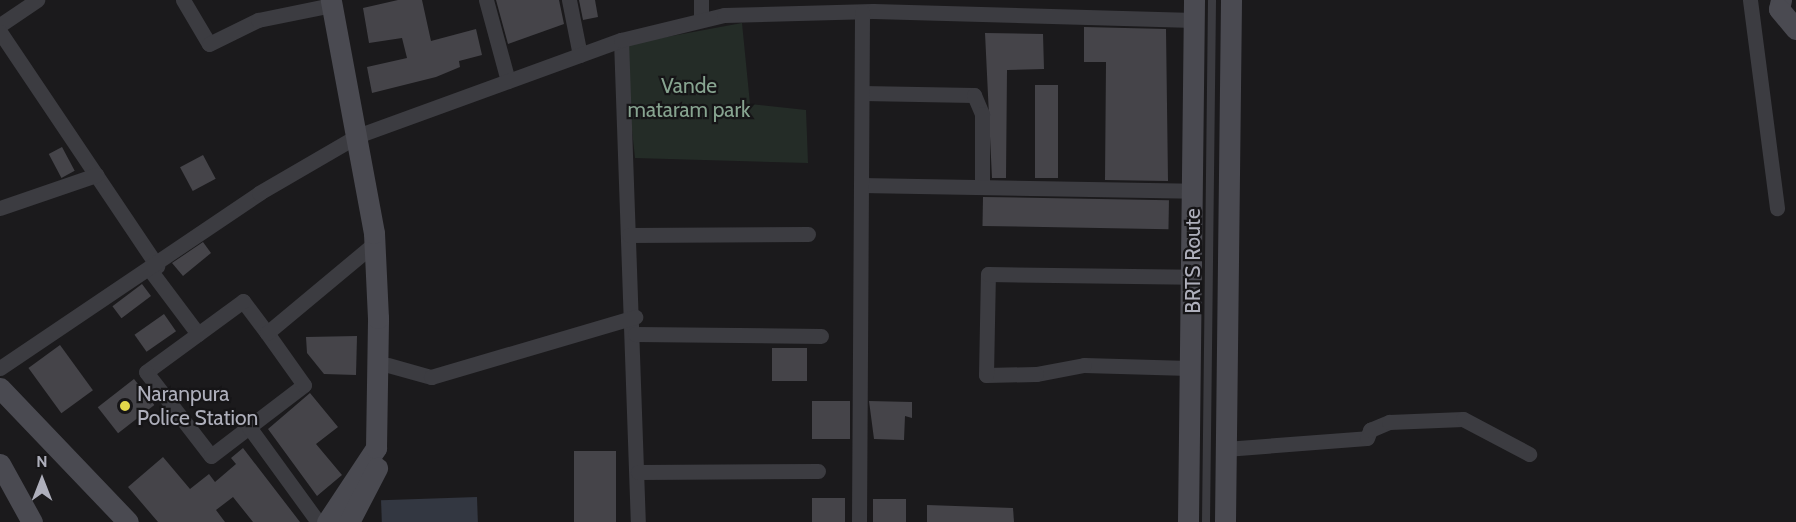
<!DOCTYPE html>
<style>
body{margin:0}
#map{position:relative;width:1796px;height:522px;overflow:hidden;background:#1b1a1c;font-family:Cabin,sans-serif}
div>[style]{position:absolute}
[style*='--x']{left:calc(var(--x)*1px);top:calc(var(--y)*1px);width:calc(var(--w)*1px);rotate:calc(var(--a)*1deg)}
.green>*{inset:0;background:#242c27}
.water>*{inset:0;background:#333741;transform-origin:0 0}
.building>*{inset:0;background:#454449;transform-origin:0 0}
.lane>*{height:8px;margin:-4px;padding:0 4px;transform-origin:4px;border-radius:4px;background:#3c3c41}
.street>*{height:15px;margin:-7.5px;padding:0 7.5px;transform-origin:7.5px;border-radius:7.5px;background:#3c3c41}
.secondary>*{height:21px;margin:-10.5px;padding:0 10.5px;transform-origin:10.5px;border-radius:10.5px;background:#4a4a51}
.dots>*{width:16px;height:16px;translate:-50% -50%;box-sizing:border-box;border:3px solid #161517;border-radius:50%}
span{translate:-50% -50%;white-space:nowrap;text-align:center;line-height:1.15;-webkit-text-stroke:4.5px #161517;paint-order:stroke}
.park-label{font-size:21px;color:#87a490}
.street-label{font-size:21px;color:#aeafbb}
.poi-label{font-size:21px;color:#aeafbb}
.left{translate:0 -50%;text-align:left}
.north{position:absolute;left:12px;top:450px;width:60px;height:60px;-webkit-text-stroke:4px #161517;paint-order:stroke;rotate:0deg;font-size:16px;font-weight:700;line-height:24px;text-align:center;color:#aeafbb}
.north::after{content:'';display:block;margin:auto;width:21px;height:27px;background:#aeafbb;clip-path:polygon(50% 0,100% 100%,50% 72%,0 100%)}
</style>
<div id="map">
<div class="green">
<i style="clip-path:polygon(742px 23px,750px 104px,806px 110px,808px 163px,635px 158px,623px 45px)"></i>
</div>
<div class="water">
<i style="left:477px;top:497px;width:25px;height:96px;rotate:88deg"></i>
</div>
<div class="building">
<i style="clip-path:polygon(398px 0,422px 0,431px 41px,476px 29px,482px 55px,459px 61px,460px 67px,436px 77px,372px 93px,367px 67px,407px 58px,402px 38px,369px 43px,363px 8px)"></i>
<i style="clip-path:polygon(496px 0,559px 0,564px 24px,508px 44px)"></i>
<i style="clip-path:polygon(579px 0,595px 0,598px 17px,583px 20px)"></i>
<i style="clip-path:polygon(1084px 27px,1166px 29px,1168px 181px,1105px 180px,1106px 62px,1084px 62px)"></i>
<i style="clip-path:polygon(985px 33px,1043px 34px,1044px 69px,1007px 70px,1006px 178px,992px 178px)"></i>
<i style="left:1035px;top:85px;width:23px;height:93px"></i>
<i style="left:62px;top:147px;width:27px;height:15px;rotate:62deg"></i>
<i style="left:203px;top:155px;width:27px;height:26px;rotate:62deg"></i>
<i style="left:983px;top:197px;width:186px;height:29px;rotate:1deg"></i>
<i style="clip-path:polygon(203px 242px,211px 253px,183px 276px,172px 263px)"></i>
<i style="left:142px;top:284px;width:15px;height:37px;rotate:53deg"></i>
<i style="left:164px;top:314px;width:21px;height:36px;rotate:55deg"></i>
<i style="clip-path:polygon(357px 336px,356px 375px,324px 374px,307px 353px,306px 337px)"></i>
<i style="left:60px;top:345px;width:56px;height:39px;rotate:54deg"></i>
<i style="left:772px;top:348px;width:35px;height:33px"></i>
<i style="left:134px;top:379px;width:33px;height:46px;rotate:52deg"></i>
<i style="clip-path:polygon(310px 393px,338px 427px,316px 444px,342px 475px,317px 496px,268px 429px)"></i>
<i style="left:812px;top:401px;width:38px;height:38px"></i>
<i style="clip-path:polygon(869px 401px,912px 402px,912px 418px,905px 416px,904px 440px,874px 439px)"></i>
<i style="clip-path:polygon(243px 448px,300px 522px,253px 522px,233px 497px,216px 510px,225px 522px,158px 522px,128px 487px,163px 457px,190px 489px,209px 474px,215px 482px,236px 464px,231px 458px)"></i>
<i style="left:616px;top:451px;width:71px;height:42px;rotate:90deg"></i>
<i style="left:845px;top:498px;width:24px;height:33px;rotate:90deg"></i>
<i style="left:873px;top:499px;width:33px;height:23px"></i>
<i style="clip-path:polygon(927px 505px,1013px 508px,1014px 522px,927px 522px)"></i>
</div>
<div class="lane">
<i style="--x:1206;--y:522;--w:522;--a:-89.34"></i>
</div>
<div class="street">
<i style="--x:183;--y:0;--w:51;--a:59.4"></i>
<i style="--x:209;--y:44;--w:55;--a:-26.1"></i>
<i style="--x:258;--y:20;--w:76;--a:-11.5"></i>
<i style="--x:486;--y:0;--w:84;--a:74.8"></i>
<i style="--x:569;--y:0;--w:56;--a:78.7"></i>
<i style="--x:701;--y:0;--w:20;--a:90"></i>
<i style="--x:1750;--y:0;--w:210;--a:82.6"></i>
<i style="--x:0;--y:25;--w:45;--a:-34"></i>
<i style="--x:0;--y:32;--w:282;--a:56.1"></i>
<i style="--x:621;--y:40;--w:482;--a:88"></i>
<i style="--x:862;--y:93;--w:112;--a:1"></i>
<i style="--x:974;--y:95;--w:21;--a:67"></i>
<i style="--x:982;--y:114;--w:73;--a:90"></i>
<i style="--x:861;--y:185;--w:332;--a:1"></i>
<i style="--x:0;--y:208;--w:102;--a:-19"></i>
<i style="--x:629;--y:235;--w:179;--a:-0.3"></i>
<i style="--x:150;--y:270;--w:80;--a:53.1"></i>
<i style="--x:267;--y:333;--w:40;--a:-127"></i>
<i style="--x:243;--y:301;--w:120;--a:143.8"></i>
<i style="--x:146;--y:372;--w:106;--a:52.3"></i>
<i style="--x:211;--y:456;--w:117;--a:-37.4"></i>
<i style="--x:304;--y:385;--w:64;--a:-125.4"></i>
<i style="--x:267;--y:333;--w:139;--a:-39.8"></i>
<i style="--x:635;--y:334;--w:186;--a:0.6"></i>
<i style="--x:388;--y:365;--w:45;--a:15.6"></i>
<i style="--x:431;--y:377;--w:213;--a:-16.4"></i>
<i style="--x:0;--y:368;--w:313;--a:-34"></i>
<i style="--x:259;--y:193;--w:113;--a:-30.2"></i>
<i style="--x:357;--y:136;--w:281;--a:-20"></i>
<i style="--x:621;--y:40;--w:106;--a:-13.6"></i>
<i style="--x:724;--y:15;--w:149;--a:-1.5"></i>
<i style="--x:873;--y:11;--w:321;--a:1.6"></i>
<i style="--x:1189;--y:368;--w:105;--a:-178.4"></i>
<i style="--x:1084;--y:365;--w:49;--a:169.4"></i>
<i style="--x:1036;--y:374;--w:50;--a:178.9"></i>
<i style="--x:986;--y:375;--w:101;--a:-88.9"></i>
<i style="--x:988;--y:274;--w:203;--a:0.8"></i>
<i style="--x:249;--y:427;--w:117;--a:54"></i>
<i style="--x:1225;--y:449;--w:142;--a:-4.4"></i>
<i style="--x:1367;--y:438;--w:9;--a:-69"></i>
<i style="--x:1370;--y:430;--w:21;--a:-23"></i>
<i style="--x:1389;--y:422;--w:74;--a:-2.3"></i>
<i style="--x:1463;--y:419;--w:75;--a:27.9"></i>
<i style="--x:638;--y:472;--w:180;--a:-0.3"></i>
<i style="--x:859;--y:522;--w:510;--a:-89.66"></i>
</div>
<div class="secondary">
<i style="--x:1781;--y:0;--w:9;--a:103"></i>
<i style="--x:1779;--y:9;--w:26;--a:50"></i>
<i style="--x:0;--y:388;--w:185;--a:46.3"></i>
<i style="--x:0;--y:464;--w:66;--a:61.1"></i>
<i style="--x:327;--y:522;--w:89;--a:-56.5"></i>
<i style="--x:376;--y:448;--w:130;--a:-89.1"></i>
<i style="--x:378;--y:318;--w:85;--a:-92.7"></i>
<i style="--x:374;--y:233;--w:237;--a:-100.5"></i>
<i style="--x:349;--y:522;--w:61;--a:-62.6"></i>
<i style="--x:1188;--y:522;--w:522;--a:-89.34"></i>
<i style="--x:1225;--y:522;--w:522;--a:-89.34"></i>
</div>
<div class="dots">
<i style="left:125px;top:406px;background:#e3d74b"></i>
</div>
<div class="park-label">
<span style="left:689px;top:98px">Vande<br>mataram park</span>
</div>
<div class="street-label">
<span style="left:1193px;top:261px;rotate:-90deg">BRTS Route</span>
</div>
<div class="poi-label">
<span class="left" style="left:137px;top:406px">Naranpura<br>Police Station</span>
</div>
<div class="north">N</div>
</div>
